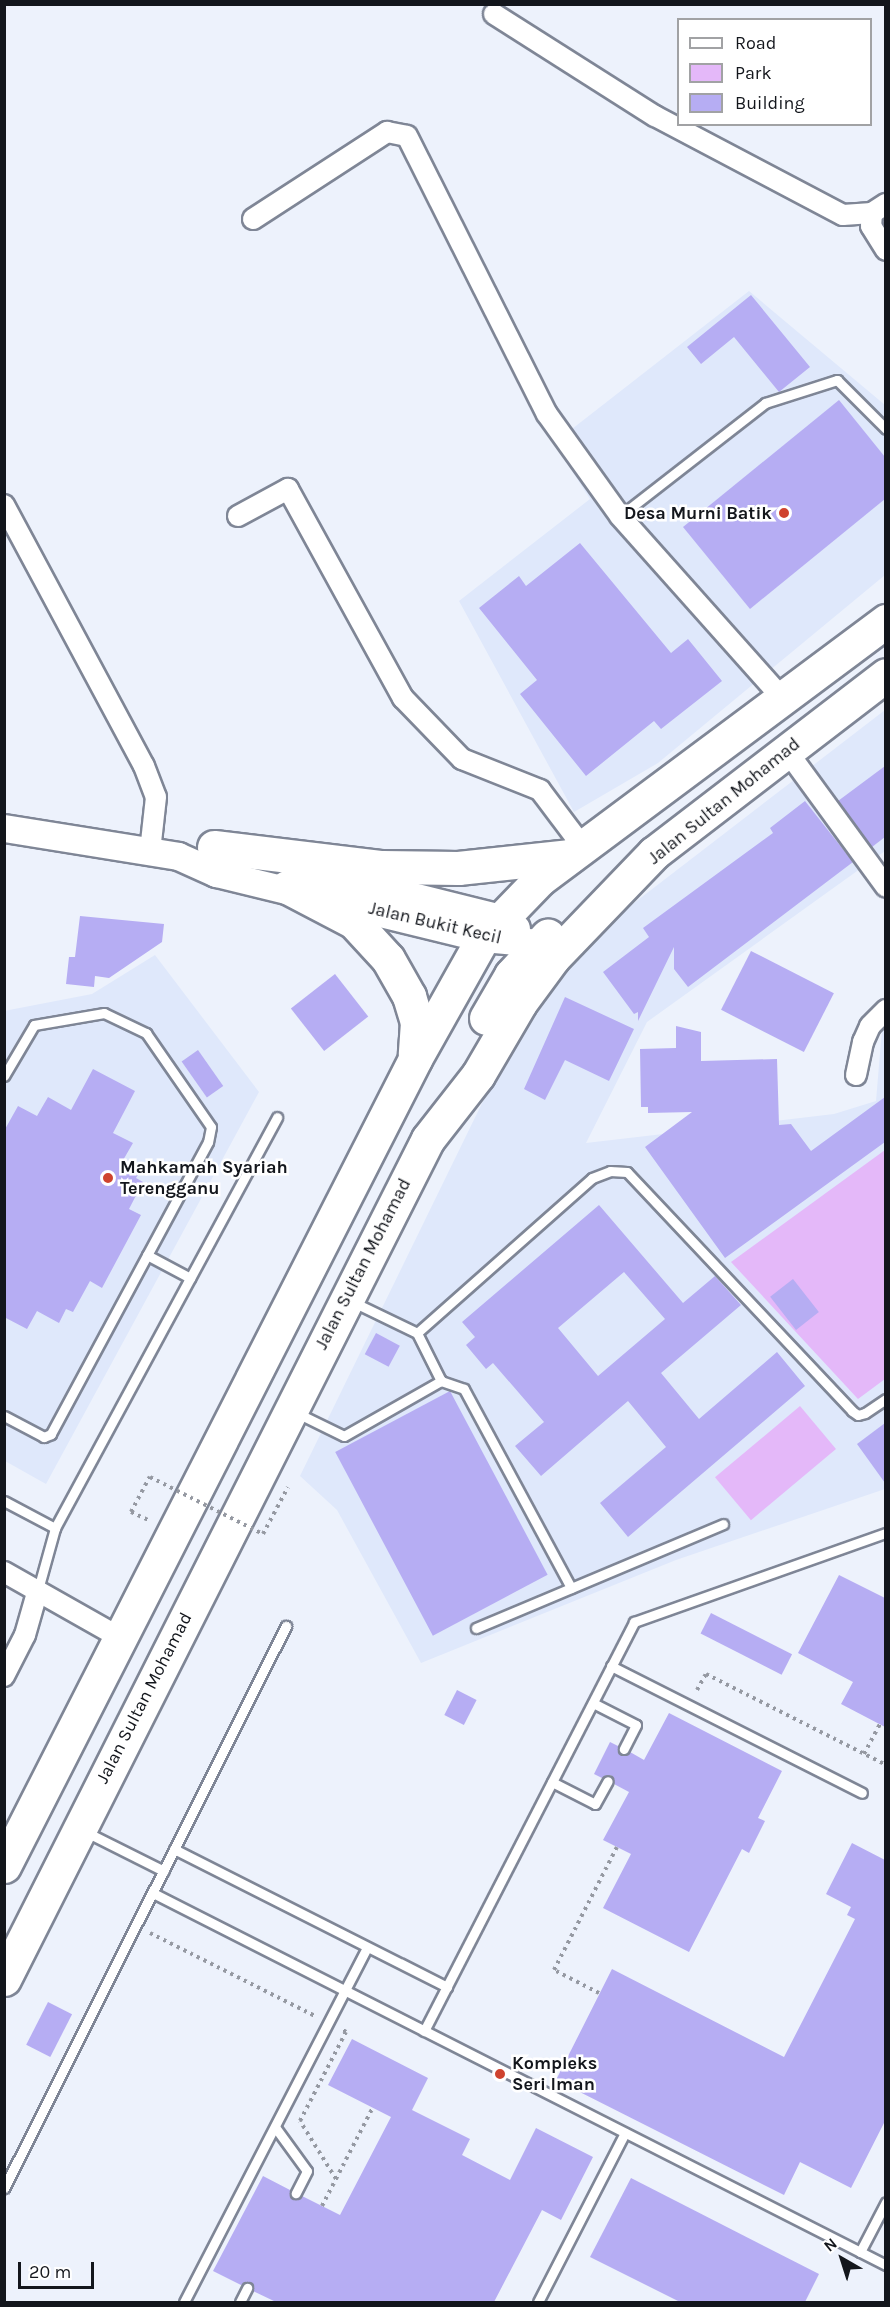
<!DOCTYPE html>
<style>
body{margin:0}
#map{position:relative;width:890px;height:2307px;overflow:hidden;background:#edf2fc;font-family:Karla,sans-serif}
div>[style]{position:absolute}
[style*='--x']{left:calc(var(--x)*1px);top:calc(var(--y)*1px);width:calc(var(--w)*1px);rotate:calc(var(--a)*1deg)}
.built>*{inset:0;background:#dfe8fb}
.green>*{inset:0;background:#e4b8f9;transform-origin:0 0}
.building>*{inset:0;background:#b6adf3;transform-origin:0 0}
.path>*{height:4px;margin-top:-2px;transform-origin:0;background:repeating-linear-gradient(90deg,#9599a2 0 3px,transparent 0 7.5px)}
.roads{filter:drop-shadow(2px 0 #7f8696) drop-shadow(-2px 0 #7f8696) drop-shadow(0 2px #7f8696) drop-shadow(0 -2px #7f8696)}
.lane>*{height:9px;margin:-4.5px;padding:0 4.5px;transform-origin:4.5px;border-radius:4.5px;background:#fff}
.street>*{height:20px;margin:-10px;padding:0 10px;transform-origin:10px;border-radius:10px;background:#fff}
.secondary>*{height:27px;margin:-13.5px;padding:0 13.5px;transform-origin:13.5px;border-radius:13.5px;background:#fff}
.highway>*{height:33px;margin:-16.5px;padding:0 16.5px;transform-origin:16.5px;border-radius:16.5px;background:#fff}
.path-bridge>*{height:4px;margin-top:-2px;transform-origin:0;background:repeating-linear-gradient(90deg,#9599a2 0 3px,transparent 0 7.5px)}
.dots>*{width:16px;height:16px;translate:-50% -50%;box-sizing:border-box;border:3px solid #fff;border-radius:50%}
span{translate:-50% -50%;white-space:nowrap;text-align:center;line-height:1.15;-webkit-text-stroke:5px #fff;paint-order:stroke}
.poi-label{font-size:18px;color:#13161c;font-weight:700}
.right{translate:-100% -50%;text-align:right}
.left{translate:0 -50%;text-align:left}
.street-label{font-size:18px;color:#13161c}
.frame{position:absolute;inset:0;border:6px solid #13161c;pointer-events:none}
.legend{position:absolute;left:677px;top:18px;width:195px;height:108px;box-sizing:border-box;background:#fff;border:2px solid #a1a2a4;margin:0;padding:8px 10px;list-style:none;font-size:18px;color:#13161c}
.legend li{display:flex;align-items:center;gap:12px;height:30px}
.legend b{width:30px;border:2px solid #a1a2a4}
.north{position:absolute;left:812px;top:2229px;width:60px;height:60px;-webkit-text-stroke:4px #fff;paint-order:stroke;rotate:321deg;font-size:16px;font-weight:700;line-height:24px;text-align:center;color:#13161c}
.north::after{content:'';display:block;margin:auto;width:21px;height:27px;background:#13161c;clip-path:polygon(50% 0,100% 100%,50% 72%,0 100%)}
.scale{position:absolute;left:18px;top:2262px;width:76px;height:27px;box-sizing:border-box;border:3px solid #13161c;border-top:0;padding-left:8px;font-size:18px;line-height:21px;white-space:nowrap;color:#13161c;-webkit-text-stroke:4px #fff;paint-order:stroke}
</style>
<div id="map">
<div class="built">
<i style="clip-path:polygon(749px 291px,885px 405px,885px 575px,658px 763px,574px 812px,459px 601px,590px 499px,554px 443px)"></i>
<i style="clip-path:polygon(885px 710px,885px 851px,647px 1022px,586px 1143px,834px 1114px,876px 1101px,882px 1029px,885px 1026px,885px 1489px,676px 1560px,421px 1663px,337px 1510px,300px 1476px,507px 1052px,531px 1004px,599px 930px)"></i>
<i style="clip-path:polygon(155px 955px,259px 1092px,46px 1484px,5px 1461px,4px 1011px,92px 994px)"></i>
</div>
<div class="green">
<i style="clip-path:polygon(885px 1150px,885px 1379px,858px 1399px,731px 1262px)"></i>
<i style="left:800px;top:1406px;width:56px;height:111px;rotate:50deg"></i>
</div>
<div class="building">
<i style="clip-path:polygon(751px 295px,810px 367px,779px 392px,734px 337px,701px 364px,687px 347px)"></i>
<i style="clip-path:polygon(839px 400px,885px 457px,885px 499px,750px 609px,683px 527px)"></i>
<i style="clip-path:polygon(580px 543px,671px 653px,688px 639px,722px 681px,661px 729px,654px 721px,586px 776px,520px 694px,537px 680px,479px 608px,519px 576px,526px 586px)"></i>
<i style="clip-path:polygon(885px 766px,885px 837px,872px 847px,838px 801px)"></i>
<i style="clip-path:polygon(805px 801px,853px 862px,688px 987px,674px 969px,674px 947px,638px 1021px,638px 1012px,634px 1014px,603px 972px,649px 937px,643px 928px,773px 833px,770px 828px)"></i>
<i style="clip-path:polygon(80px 916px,164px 924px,162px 942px,109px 978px,95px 976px,94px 987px,66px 984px,69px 957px,75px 957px)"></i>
<i style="left:751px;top:951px;width:93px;height:66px;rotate:27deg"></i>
<i style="left:335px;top:974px;width:54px;height:56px;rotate:52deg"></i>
<i style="clip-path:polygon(565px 997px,634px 1029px,609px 1081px,565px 1060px,545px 1100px,524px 1089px)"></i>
<i style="clip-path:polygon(676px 1026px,701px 1032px,701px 1061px,777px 1059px,779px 1125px,791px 1124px,811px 1151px,885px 1097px,885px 1142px,725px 1258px,645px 1147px,692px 1112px,648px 1113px,648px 1107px,641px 1107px,640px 1049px,676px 1048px)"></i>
<i style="left:198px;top:1050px;width:44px;height:20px;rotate:55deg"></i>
<i style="clip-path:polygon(93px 1069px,135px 1091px,113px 1133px,133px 1143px,122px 1162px,140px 1171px,136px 1178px,143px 1182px,129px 1209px,141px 1215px,102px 1288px,90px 1281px,73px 1312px,66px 1309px,59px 1323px,37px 1311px,27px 1329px,4px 1317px,4px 1131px,18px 1106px,37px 1116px,48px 1097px,71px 1110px)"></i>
<i style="clip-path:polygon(evenodd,599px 1205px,683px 1303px,715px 1276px,741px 1305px,661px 1373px,699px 1419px,777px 1352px,805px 1386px,628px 1537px,600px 1503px,666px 1447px,628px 1401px,541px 1476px,515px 1446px,544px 1422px,493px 1363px,486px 1369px,466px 1345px,475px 1337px,462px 1322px,599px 1205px,624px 1272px,665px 1319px,598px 1376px,558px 1328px,624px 1272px)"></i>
<i style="left:793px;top:1279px;width:42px;height:29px;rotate:52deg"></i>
<i style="left:376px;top:1333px;width:27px;height:24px;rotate:28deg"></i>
<i style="left:450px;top:1391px;width:208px;height:130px;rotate:62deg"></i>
<i style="clip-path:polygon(885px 1423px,885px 1483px,857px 1444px)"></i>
<i style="clip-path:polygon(839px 1575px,885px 1598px,885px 1727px,841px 1704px,853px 1682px,798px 1653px)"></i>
<i style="left:711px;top:1613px;width:91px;height:23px;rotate:27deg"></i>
<i style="left:457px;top:1690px;width:22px;height:28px;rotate:27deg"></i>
<i style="clip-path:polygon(669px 1713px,782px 1771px,758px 1818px,765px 1821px,749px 1853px,742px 1849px,689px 1952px,603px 1908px,631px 1854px,603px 1840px,629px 1792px,614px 1784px,611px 1775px,602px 1778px,594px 1774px,610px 1742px,618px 1746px,620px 1755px,630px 1752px,644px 1760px)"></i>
<i style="clip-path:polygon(852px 1843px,885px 1860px,885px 2121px,851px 2188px,800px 2162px,784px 2195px,556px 2080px,612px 1969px,784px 2057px,855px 1919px,847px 1915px,851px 1907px,826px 1894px)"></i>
<i style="left:48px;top:2002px;width:27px;height:48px;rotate:27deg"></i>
<i style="clip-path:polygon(352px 2039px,428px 2078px,412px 2110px,470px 2139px,462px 2155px,510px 2180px,536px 2128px,593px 2157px,561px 2220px,542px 2210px,494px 2302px,276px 2302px,253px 2291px,249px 2282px,241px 2285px,213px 2271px,263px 2176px,290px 2190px,292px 2199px,302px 2196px,340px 2215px,391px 2117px,328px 2085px)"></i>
<i style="clip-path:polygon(631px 2178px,819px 2274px,805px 2302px,680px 2302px,590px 2257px)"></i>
</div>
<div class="path">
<i style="--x:131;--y:1512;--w:19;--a:25"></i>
<i style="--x:697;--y:1690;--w:18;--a:-61"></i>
<i style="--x:706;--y:1674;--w:202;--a:26.8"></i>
<i style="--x:864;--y:1754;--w:34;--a:-62"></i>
<i style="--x:150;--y:1933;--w:185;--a:26.7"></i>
<i style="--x:599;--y:1993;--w:51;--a:-152.9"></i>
<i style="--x:554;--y:1970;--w:138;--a:-62.9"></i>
<i style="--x:336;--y:2179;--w:68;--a:-121.8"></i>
<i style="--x:300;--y:2121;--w:100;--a:-62.7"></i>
<i style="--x:346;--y:2032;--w:4;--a:-146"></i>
<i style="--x:322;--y:2206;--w:111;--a:-62.7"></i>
</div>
<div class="roads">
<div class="lane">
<i style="--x:620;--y:516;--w:184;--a:-37.9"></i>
<i style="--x:765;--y:403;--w:76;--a:-17.7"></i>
<i style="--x:837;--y:380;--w:69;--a:45"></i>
<i style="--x:4;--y:1076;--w:59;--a:-59.5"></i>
<i style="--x:34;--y:1025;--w:71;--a:-9.7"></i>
<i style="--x:104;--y:1013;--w:47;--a:25.5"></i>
<i style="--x:146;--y:1033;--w:114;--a:55.3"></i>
<i style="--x:211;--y:1127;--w:15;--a:101"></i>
<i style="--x:208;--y:1142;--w:332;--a:118.3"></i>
<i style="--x:51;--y:1434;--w:8;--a:157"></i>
<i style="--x:44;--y:1437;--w:45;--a:-152.3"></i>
<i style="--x:147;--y:1255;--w:49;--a:28.1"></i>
<i style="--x:353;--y:1302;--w:71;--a:25.8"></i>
<i style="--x:417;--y:1333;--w:54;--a:63.4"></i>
<i style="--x:441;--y:1381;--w:24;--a:19"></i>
<i style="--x:464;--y:1389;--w:226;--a:61.7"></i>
<i style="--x:417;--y:1333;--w:234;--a:-41.5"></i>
<i style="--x:592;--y:1178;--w:19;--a:-21"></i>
<i style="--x:610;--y:1171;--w:17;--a:3"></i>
<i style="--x:627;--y:1172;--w:328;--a:46.7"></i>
<i style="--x:852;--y:1411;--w:7;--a:34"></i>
<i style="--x:858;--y:1415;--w:7;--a:-16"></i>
<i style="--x:865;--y:1413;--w:25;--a:-34"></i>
<i style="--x:297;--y:1413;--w:52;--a:26.1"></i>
<i style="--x:344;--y:1436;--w:112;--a:-29.6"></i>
<i style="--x:4;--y:1501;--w:58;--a:27.9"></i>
<i style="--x:37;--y:1593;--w:67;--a:-74.5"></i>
<i style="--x:55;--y:1528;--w:467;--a:-61.6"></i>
<i style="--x:476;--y:1628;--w:268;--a:-22.8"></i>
<i style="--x:611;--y:1666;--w:281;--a:26.8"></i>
<i style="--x:593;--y:1703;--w:48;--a:27.1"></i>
<i style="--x:636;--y:1725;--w:27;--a:117"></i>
<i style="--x:552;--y:1782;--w:48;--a:27.1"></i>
<i style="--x:595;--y:1804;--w:26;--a:-61"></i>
<i style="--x:84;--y:1831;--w:89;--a:26.6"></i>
<i style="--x:174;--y:1849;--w:306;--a:26.8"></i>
<i style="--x:153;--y:1893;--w:822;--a:26.91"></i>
<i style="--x:424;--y:2031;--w:460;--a:-62.8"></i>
<i style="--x:634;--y:1622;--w:267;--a:-19.5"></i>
<i style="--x:275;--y:2127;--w:54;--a:54"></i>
<i style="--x:307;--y:2171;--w:25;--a:117"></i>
<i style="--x:4;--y:2188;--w:629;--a:-63.35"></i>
<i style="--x:860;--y:2252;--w:56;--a:-62.5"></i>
<i style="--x:184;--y:2302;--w:399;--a:-62.7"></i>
<i style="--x:240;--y:2302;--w:16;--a:-63"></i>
<i style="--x:538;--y:2302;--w:190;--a:-62.8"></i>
</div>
<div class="street">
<i style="--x:494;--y:14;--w:191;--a:32.4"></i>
<i style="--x:655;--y:116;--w:212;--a:27.8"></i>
<i style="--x:843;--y:215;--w:29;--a:-4"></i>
<i style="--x:872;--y:213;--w:17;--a:-33"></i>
<i style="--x:872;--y:213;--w:13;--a:94"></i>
<i style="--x:871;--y:226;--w:28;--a:58"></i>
<i style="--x:253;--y:219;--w:160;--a:-33"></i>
<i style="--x:387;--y:132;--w:20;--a:11"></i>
<i style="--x:407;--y:136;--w:311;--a:63.3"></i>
<i style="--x:547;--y:414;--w:125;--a:54.4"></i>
<i style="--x:620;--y:516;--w:246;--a:48.3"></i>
<i style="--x:4;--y:505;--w:296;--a:61.8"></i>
<i style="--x:144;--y:766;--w:33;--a:69"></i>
<i style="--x:156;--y:797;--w:54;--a:96.3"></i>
<i style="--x:238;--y:516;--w:57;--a:-28.4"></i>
<i style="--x:288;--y:489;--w:239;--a:61.2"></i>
<i style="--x:403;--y:698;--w:85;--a:46"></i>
<i style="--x:462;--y:759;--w:84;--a:21.7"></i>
<i style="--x:540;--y:790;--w:71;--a:53"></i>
<i style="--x:787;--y:751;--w:168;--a:53.9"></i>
<i style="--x:856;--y:1075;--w:34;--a:-78"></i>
<i style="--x:863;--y:1042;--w:17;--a:-66"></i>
<i style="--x:870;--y:1026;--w:23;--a:-45"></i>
<i style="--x:4;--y:1572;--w:132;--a:29.5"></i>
<i style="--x:4;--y:1676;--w:46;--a:-62.9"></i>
<i style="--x:25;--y:1635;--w:44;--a:-74.1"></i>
</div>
<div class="secondary">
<i style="--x:4;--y:828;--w:176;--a:9.1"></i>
<i style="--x:178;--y:856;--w:42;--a:24.1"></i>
<i style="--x:216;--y:873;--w:275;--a:13.7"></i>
<i style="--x:483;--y:938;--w:56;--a:5.1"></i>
<i style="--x:308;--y:870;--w:199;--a:14"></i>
<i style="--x:501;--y:918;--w:18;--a:34"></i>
</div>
<div class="highway">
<i style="--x:214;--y:847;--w:169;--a:6.8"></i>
<i style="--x:382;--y:867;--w:76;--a:0.8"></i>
<i style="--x:458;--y:868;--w:113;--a:-6.1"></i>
<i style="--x:287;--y:887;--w:76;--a:27.6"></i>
<i style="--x:354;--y:922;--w:50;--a:47.4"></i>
<i style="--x:388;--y:959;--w:43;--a:60.4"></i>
<i style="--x:409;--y:996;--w:27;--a:73"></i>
<i style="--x:417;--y:1022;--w:32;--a:94"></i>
<i style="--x:486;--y:1018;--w:50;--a:-59.8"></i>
<i style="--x:511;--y:975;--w:54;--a:-47.2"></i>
<i style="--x:4;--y:1866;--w:906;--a:-63.01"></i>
<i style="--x:415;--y:1059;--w:139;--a:-60.7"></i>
<i style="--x:483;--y:938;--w:82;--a:-46"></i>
<i style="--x:540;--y:879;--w:432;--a:-36.7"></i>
<i style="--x:4;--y:1979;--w:941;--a:-63.22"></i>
<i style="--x:428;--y:1139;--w:81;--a:-52"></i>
<i style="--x:478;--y:1075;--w:83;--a:-59.7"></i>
<i style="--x:520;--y:1003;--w:56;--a:-53.7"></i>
<i style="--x:553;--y:958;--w:146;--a:-46.1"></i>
<i style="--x:654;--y:853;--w:292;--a:-37.5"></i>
</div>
</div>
<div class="path-bridge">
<i style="--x:131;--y:1512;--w:40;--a:-62"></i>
<i style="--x:150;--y:1477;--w:127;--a:26.8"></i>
<i style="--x:263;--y:1534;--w:53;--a:-62"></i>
</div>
<div class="dots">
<i style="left:784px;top:513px;background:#cf432f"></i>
<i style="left:108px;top:1178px;background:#cf432f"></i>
<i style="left:500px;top:2074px;background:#cf432f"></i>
</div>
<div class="poi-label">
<span class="right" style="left:772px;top:513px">Desa Murni Batik</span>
<span class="left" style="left:120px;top:1178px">Mahkamah Syariah<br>Terengganu</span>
<span class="left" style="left:512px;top:2074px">Kompleks<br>Seri Iman</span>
</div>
<div class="street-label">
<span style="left:724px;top:801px;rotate:-39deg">Jalan Sultan Mohamad</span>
<span style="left:435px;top:923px;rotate:13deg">Jalan Bukit Kecil</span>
<span style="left:363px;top:1264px;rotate:-63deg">Jalan Sultan Mohamad</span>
<span style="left:144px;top:1698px;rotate:-63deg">Jalan Sultan Mohamad</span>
</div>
<div class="frame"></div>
<ul class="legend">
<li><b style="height:8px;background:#fff"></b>Road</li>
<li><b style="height:16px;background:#e4b8f9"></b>Park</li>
<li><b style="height:16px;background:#b6adf3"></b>Building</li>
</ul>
<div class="north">N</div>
<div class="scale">20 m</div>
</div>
